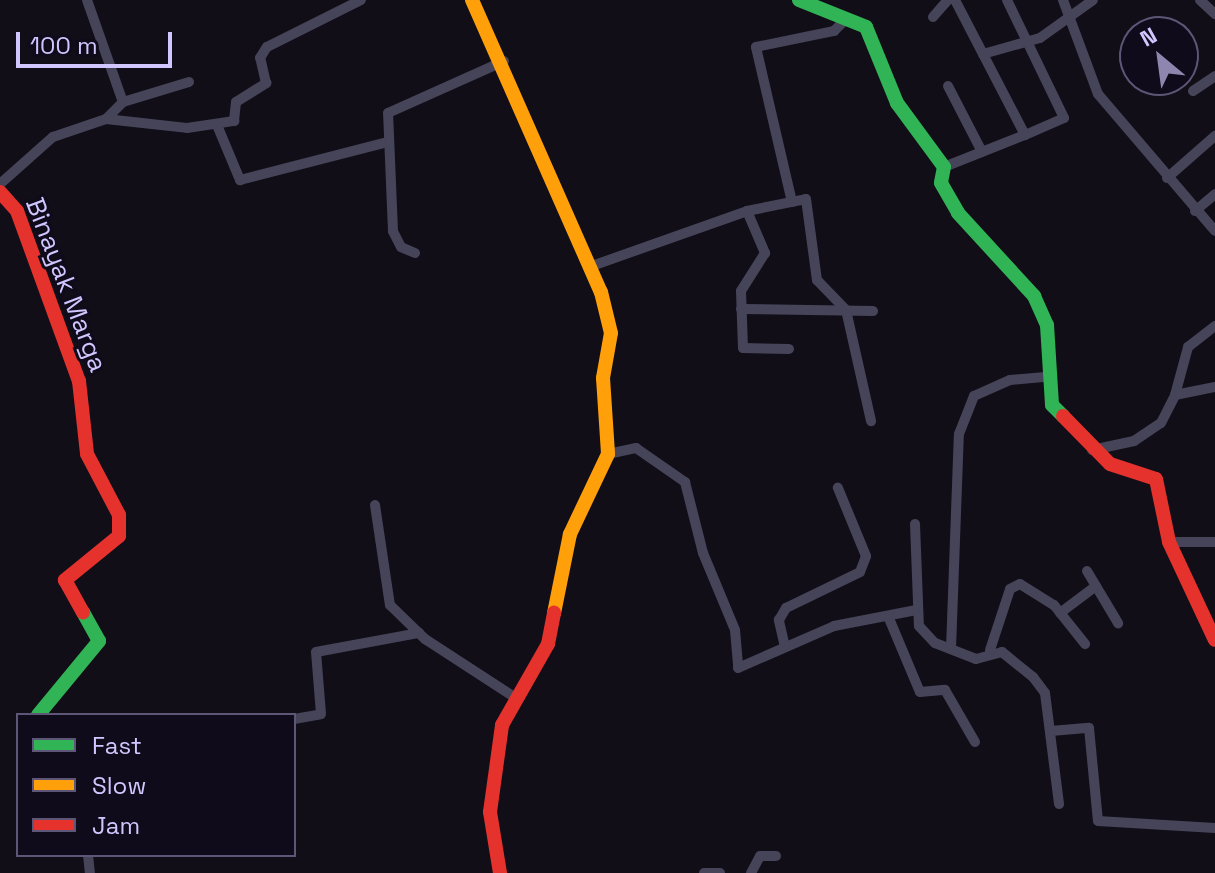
<!DOCTYPE html>
<style>
body{margin:0}
#map{position:relative;width:1215px;height:873px;overflow:hidden;background:#110e18;font-family:"Space Grotesk",sans-serif}
div>[style]{position:absolute}
[style*='--x']{left:calc(var(--x)*1px);top:calc(var(--y)*1px);width:calc(var(--w)*1px);rotate:calc(var(--a)*1deg)}
.street>*{height:10px;margin:-5px;padding:0 5px;transform-origin:5px;border-radius:5px;background:#464459}
.fast>*{height:14px;margin:-7px;padding:0 7px;transform-origin:7px;border-radius:7px;background:#30b455}
.slow>*{height:14px;margin:-7px;padding:0 7px;transform-origin:7px;border-radius:7px;background:#ff9f0a}
.jam>*{height:14px;margin:-7px;padding:0 7px;transform-origin:7px;border-radius:7px;background:#e5322d}
span{translate:-50% -50%;white-space:nowrap;text-align:center;line-height:1.15;-webkit-text-stroke:6px #0f0b1b;paint-order:stroke}
.street-label{font-size:26px;color:#d1c7fe}
.legend{position:absolute;left:16px;top:713px;width:280px;height:144px;box-sizing:border-box;background:#0f0b1b;border:2px solid #5d5676;margin:0;padding:10px 14px;list-style:none;font-size:24px;color:#d1c7fe}
.legend li{display:flex;align-items:center;gap:16px;height:40px}
.legend b{width:40px;border:2px solid #5d5676}
.north{position:absolute;left:1119px;top:16px;width:80px;height:80px;box-sizing:border-box;background:#0f0b1b;border:2px solid #5d5676;border-radius:50%;rotate:331deg;font-size:22px;font-weight:700;line-height:32px;text-align:center;color:#d1c7fe}
.north::after{content:'';display:block;margin:auto;width:28px;height:36px;background:#8e86ae;clip-path:polygon(50% 0,100% 100%,50% 72%,0 100%)}
.scale{position:absolute;left:16px;top:32px;width:156px;height:36px;box-sizing:border-box;border:4px solid #d1c7fe;border-top:0;padding-left:10px;font-size:24px;line-height:28px;white-space:nowrap;color:#d1c7fe;-webkit-text-stroke:6px #0f0b1b;paint-order:stroke}
</style>
<div id="map">
<div class="street">
<i style="--x:87;--y:0;--w:108;--a:70.6"></i>
<i style="--x:123;--y:102;--w:24;--a:135"></i>
<i style="--x:955;--y:0;--w:61;--a:62.6"></i>
<i style="--x:1007;--y:0;--w:131;--a:64.2"></i>
<i style="--x:1064;--y:118;--w:43;--a:156.4"></i>
<i style="--x:1063;--y:0;--w:100;--a:69.6"></i>
<i style="--x:1098;--y:94;--w:180;--a:49.5"></i>
<i style="--x:1200;--y:0;--w:21;--a:43"></i>
<i style="--x:933;--y:17;--w:23;--a:-49"></i>
<i style="--x:948;--y:86;--w:74;--a:62.7"></i>
<i style="--x:1193;--y:91;--w:27;--a:-34"></i>
<i style="--x:123;--y:102;--w:69;--a:-16.9"></i>
<i style="--x:217;--y:125;--w:60;--a:67.3"></i>
<i style="--x:240;--y:180;--w:153;--a:-14.4"></i>
<i style="--x:944;--y:167;--w:87;--a:-21.6"></i>
<i style="--x:1025;--y:135;--w:91;--a:-117.4"></i>
<i style="--x:983;--y:54;--w:59;--a:-15.7"></i>
<i style="--x:1040;--y:38;--w:65;--a:-35.6"></i>
<i style="--x:1167;--y:178;--w:64;--a:-41.2"></i>
<i style="--x:0;--y:184;--w:71;--a:-41.6"></i>
<i style="--x:53;--y:137;--w:56;--a:-18.8"></i>
<i style="--x:106;--y:119;--w:81;--a:6.3"></i>
<i style="--x:187;--y:128;--w:48;--a:-8.5"></i>
<i style="--x:234;--y:121;--w:19;--a:-84"></i>
<i style="--x:236;--y:102;--w:36;--a:-32"></i>
<i style="--x:266;--y:83;--w:26;--a:-103"></i>
<i style="--x:260;--y:58;--w:13;--a:-58"></i>
<i style="--x:267;--y:47;--w:105;--a:-26.6"></i>
<i style="--x:792;--y:202;--w:159;--a:-103.1"></i>
<i style="--x:756;--y:47;--w:80;--a:-11.6"></i>
<i style="--x:834;--y:31;--w:17;--a:-45"></i>
<i style="--x:747;--y:211;--w:46;--a:66.8"></i>
<i style="--x:765;--y:253;--w:45;--a:122.3"></i>
<i style="--x:741;--y:291;--w:57;--a:88"></i>
<i style="--x:743;--y:348;--w:46;--a:1.2"></i>
<i style="--x:1195;--y:211;--w:26;--a:-40"></i>
<i style="--x:415;--y:253;--w:15;--a:-157"></i>
<i style="--x:401;--y:247;--w:18;--a:-117"></i>
<i style="--x:393;--y:231;--w:118;--a:-92.4"></i>
<i style="--x:388;--y:113;--w:127;--a:-24.1"></i>
<i style="--x:589;--y:267;--w:168;--a:-19.5"></i>
<i style="--x:747;--y:211;--w:60;--a:-11.5"></i>
<i style="--x:806;--y:199;--w:82;--a:82.3"></i>
<i style="--x:817;--y:280;--w:42;--a:46"></i>
<i style="--x:846;--y:310;--w:114;--a:77.3"></i>
<i style="--x:741;--y:309;--w:132;--a:0.9"></i>
<i style="--x:1175;--y:395;--w:50;--a:-74.8"></i>
<i style="--x:1188;--y:347;--w:34;--a:-38"></i>
<i style="--x:1092;--y:450;--w:43;--a:-12.1"></i>
<i style="--x:1134;--y:441;--w:32;--a:-34"></i>
<i style="--x:1161;--y:423;--w:31;--a:-63"></i>
<i style="--x:1175;--y:395;--w:41;--a:-11.3"></i>
<i style="--x:608;--y:454;--w:29;--a:-12"></i>
<i style="--x:636;--y:448;--w:60;--a:34.8"></i>
<i style="--x:685;--y:482;--w:73;--a:75.8"></i>
<i style="--x:703;--y:553;--w:83;--a:67.4"></i>
<i style="--x:735;--y:630;--w:38;--a:85"></i>
<i style="--x:738;--y:668;--w:105;--a:-23.6"></i>
<i style="--x:834;--y:626;--w:84;--a:-11"></i>
<i style="--x:375;--y:505;--w:101;--a:81.5"></i>
<i style="--x:390;--y:605;--w:49;--a:44.2"></i>
<i style="--x:425;--y:639;--w:108;--a:33"></i>
<i style="--x:915;--y:524;--w:102;--a:87.8"></i>
<i style="--x:919;--y:626;--w:23;--a:47"></i>
<i style="--x:935;--y:643;--w:44;--a:21.3"></i>
<i style="--x:976;--y:659;--w:27;--a:-15"></i>
<i style="--x:1002;--y:652;--w:40;--a:39"></i>
<i style="--x:1033;--y:677;--w:20;--a:53"></i>
<i style="--x:1045;--y:693;--w:112;--a:82.8"></i>
<i style="--x:1169;--y:542;--w:46;--a:0"></i>
<i style="--x:1087;--y:571;--w:61;--a:59.2"></i>
<i style="--x:1060;--y:613;--w:45;--a:-36.9"></i>
<i style="--x:888;--y:616;--w:82;--a:67.2"></i>
<i style="--x:920;--y:692;--w:25;--a:-5"></i>
<i style="--x:945;--y:690;--w:60;--a:60"></i>
<i style="--x:785;--y:647;--w:28;--a:-103"></i>
<i style="--x:779;--y:620;--w:14;--a:-60"></i>
<i style="--x:786;--y:608;--w:82;--a:-25.9"></i>
<i style="--x:860;--y:572;--w:17;--a:-69"></i>
<i style="--x:866;--y:556;--w:74;--a:-112.4"></i>
<i style="--x:951;--y:649;--w:215;--a:-87.9"></i>
<i style="--x:959;--y:434;--w:41;--a:-68.5"></i>
<i style="--x:974;--y:396;--w:39;--a:-24"></i>
<i style="--x:1010;--y:380;--w:36;--a:-5"></i>
<i style="--x:990;--y:650;--w:64;--a:-71.8"></i>
<i style="--x:1010;--y:589;--w:11;--a:-27"></i>
<i style="--x:1020;--y:584;--w:40;--a:32"></i>
<i style="--x:1054;--y:605;--w:50;--a:51.5"></i>
<i style="--x:294;--y:719;--w:27;--a:-10"></i>
<i style="--x:321;--y:714;--w:62;--a:-94.6"></i>
<i style="--x:316;--y:652;--w:105;--a:-10.5"></i>
<i style="--x:1051;--y:731;--w:38;--a:-5"></i>
<i style="--x:1089;--y:728;--w:93;--a:84.5"></i>
<i style="--x:1098;--y:821;--w:117;--a:3.4"></i>
<i style="--x:88;--y:855;--w:18;--a:84"></i>
<i style="--x:704;--y:873;--w:16;--a:0"></i>
<i style="--x:751;--y:873;--w:19;--a:-62"></i>
<i style="--x:760;--y:856;--w:16;--a:0"></i>
</div>
<div class="fast">
<i style="--x:799;--y:0;--w:72;--a:21.9"></i>
<i style="--x:866;--y:27;--w:82;--a:67.8"></i>
<i style="--x:897;--y:103;--w:79;--a:53.7"></i>
<i style="--x:944;--y:167;--w:16;--a:101"></i>
<i style="--x:941;--y:183;--w:34;--a:60"></i>
<i style="--x:958;--y:213;--w:113;--a:47.5"></i>
<i style="--x:1034;--y:296;--w:32;--a:66"></i>
<i style="--x:1047;--y:325;--w:80;--a:86.4"></i>
<i style="--x:1052;--y:405;--w:16;--a:45"></i>
<i style="--x:38;--y:715;--w:96;--a:-50.5"></i>
<i style="--x:99;--y:641;--w:33;--a:-119"></i>
</div>
<div class="slow">
<i style="--x:472;--y:0;--w:319;--a:66.2"></i>
<i style="--x:601;--y:292;--w:42;--a:76.3"></i>
<i style="--x:611;--y:333;--w:46;--a:100.1"></i>
<i style="--x:603;--y:378;--w:76;--a:86.2"></i>
<i style="--x:608;--y:454;--w:89;--a:115.4"></i>
<i style="--x:570;--y:534;--w:81;--a:101.4"></i>
</div>
<div class="jam">
<i style="--x:0;--y:192;--w:25;--a:48"></i>
<i style="--x:17;--y:211;--w:181;--a:70"></i>
<i style="--x:79;--y:381;--w:73;--a:83.7"></i>
<i style="--x:87;--y:454;--w:69;--a:62.3"></i>
<i style="--x:119;--y:515;--w:21;--a:90"></i>
<i style="--x:119;--y:536;--w:70;--a:140.8"></i>
<i style="--x:65;--y:580;--w:37;--a:61"></i>
<i style="--x:1063;--y:416;--w:67;--a:45.6"></i>
<i style="--x:1110;--y:464;--w:48;--a:18.1"></i>
<i style="--x:1156;--y:479;--w:64;--a:78.3"></i>
<i style="--x:1169;--y:542;--w:108;--a:64.9"></i>
<i style="--x:500;--y:873;--w:62;--a:-99.3"></i>
<i style="--x:490;--y:812;--w:88;--a:-82.1"></i>
<i style="--x:502;--y:725;--w:93;--a:-60.4"></i>
<i style="--x:548;--y:644;--w:32;--a:-79"></i>
</div>
<div class="street-label">
<span style="left:66px;top:285px;rotate:69deg">Binayak Marga</span>
</div>
<ul class="legend">
<li><b style="height:10px;background:#30b455"></b>Fast</li>
<li><b style="height:10px;background:#ff9f0a"></b>Slow</li>
<li><b style="height:10px;background:#e5322d"></b>Jam</li>
</ul>
<div class="north">N</div>
<div class="scale">100 m</div>
</div>
